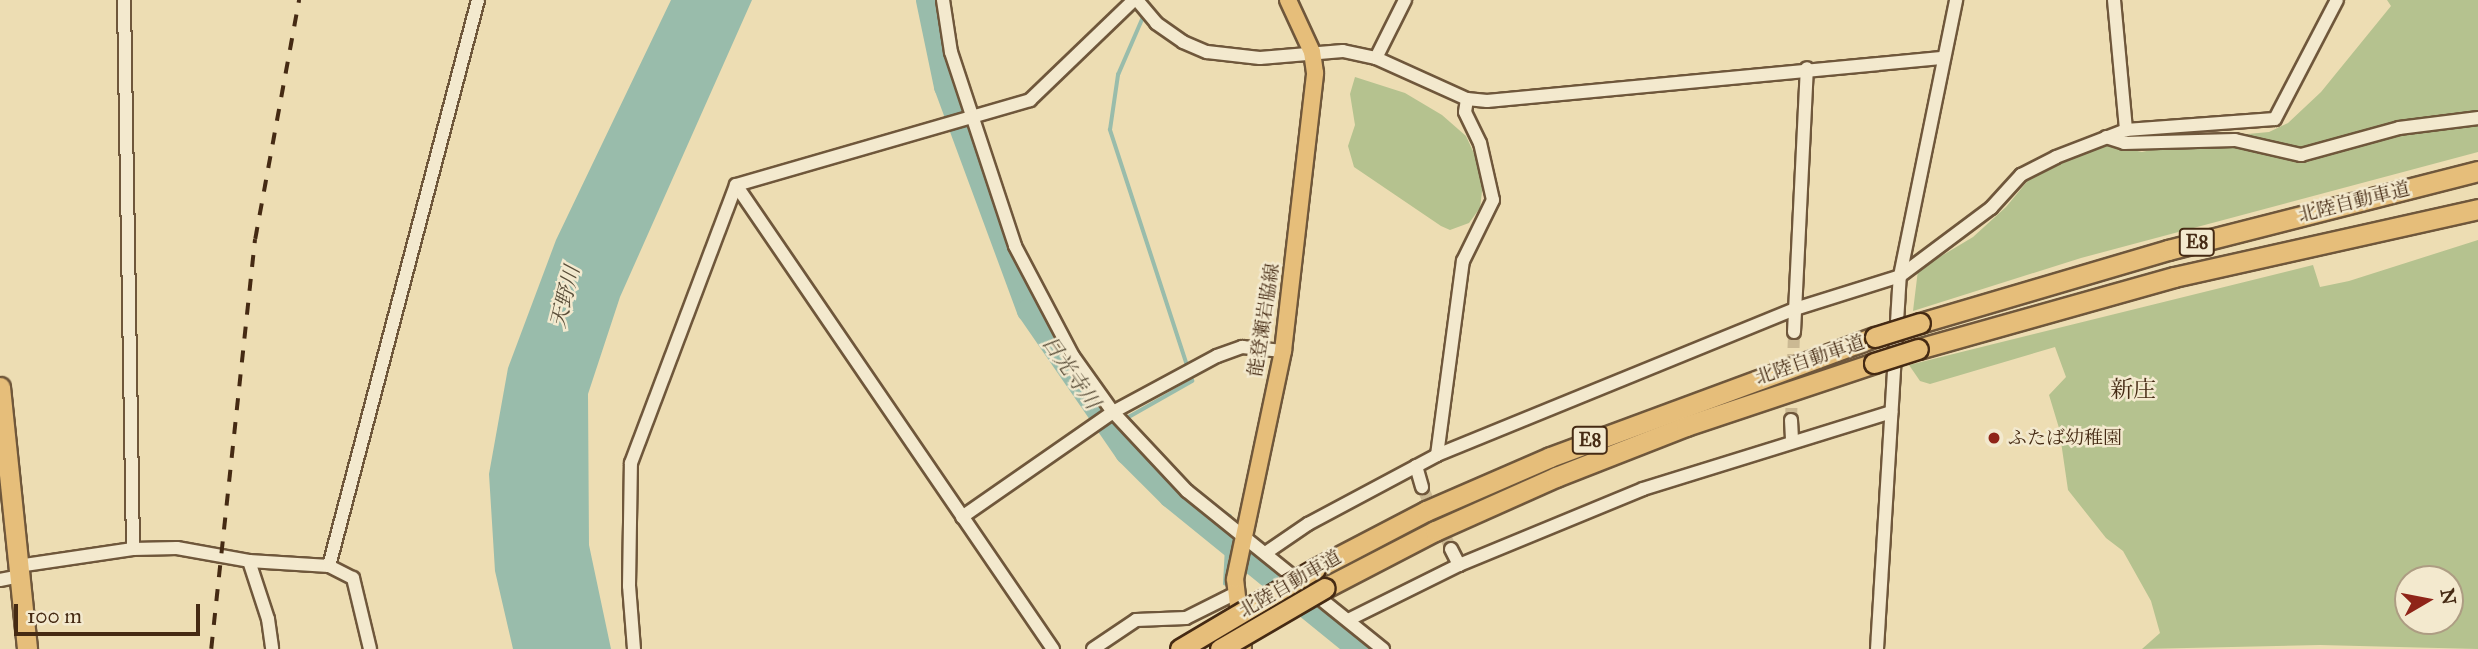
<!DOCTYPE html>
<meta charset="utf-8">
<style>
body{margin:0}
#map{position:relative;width:2478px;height:649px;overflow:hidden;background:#edddb3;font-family:"IM FELL Great Primer","Noto Serif JP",serif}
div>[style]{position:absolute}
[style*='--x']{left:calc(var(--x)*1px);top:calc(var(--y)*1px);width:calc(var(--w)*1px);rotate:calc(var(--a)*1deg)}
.green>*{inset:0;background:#b5c28f}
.water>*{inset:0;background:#99bcab}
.stream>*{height:3.5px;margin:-1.75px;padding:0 1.75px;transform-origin:1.75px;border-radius:1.75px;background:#99bcab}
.river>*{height:23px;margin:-11.5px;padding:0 11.5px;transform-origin:11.5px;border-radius:11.5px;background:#99bcab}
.minor-tunnel>*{height:12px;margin-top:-6px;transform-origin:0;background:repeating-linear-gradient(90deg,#cbb993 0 12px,transparent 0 18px)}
.roads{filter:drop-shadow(2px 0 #6f573b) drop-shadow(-2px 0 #6f573b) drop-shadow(0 2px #6f573b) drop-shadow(0 -2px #6f573b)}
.minor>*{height:12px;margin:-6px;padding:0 6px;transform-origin:6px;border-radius:6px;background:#f3e9ce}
.major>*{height:16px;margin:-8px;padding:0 8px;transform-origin:8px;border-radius:8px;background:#e6be7a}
.highway>*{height:19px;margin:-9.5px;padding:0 9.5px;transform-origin:9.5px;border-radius:9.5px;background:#e6be7a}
.rail>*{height:3.5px;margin-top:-1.75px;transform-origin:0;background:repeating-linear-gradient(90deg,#452a13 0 12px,transparent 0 24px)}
.bridges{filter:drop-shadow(2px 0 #452a13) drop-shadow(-2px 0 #452a13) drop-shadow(0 2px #452a13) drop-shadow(0 -2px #452a13)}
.highway-bridge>*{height:19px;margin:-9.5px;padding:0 9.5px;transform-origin:9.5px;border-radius:9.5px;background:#e6be7a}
.dots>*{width:19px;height:19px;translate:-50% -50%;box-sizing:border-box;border:4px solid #f3e9ce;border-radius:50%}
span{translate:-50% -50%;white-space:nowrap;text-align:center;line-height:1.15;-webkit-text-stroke:5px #f3e9ce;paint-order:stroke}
.shield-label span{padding:2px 5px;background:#f3e9ce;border:2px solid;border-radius:5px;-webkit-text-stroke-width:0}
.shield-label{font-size:18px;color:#452a13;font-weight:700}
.street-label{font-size:19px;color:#452a13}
.poi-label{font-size:19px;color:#452a13}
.left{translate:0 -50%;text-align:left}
.water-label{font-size:21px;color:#5a4e39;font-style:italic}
.quarter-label{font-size:23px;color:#452a13}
.north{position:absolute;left:2394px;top:565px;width:70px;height:70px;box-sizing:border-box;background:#f3e9ce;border:2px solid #ad9d83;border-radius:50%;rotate:80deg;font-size:19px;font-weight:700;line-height:28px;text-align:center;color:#452a13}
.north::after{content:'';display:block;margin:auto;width:24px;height:32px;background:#8f2418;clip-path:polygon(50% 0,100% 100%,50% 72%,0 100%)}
.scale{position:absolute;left:14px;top:604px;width:186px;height:32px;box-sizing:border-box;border:4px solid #452a13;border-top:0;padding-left:9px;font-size:21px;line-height:24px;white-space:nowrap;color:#452a13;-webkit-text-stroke:5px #f3e9ce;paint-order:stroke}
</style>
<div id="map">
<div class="green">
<i style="clip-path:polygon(2387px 0,2478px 0,2478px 152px,2081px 258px,1913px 311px,1918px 270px,1973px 237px,2006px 207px,2035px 172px,2099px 143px,2142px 152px,2205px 138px,2269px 132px,2288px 123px,2321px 92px,2391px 6px)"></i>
<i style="clip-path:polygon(1355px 77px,1405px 93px,1442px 115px,1466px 136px,1484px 175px,1480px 208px,1469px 223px,1450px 230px,1441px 226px,1354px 167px,1348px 146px,1355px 125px,1350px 94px)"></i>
<i style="clip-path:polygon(evenodd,2478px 240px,2478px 649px,2320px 645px,2142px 649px,2160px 633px,2151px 601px,2123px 551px,2106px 538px,2068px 490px,2059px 428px,2049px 395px,2066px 377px,2055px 347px,1930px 384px,1920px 381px,1909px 365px,2313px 265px,2320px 287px,2349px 281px,2478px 240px,2408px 579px,2450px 579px,2450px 621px,2408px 621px,2408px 579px)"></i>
</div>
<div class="water">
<i style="clip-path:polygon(671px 0,752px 0,620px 297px,588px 394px,589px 545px,611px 649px,513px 649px,495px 571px,489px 474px,508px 368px,556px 240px)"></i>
</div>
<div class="stream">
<i style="--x:1133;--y:424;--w:8;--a:-135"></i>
<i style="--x:1127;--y:418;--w:75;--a:-29.6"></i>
<i style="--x:1192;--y:381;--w:264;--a:-108.1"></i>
<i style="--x:1110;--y:130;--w:56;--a:-81.7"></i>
<i style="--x:1118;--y:75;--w:65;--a:-66.6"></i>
<i style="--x:1215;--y:506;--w:18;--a:34"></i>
<i style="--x:1230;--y:516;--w:5;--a:101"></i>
<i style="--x:1225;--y:584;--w:55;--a:-86.9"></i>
</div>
<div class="river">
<i style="--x:927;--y:0;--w:88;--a:78.2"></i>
<i style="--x:945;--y:86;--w:239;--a:69.7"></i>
<i style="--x:1028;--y:310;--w:173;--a:55.4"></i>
<i style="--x:1126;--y:452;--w:62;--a:45"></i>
<i style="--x:1170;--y:496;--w:242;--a:39.1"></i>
</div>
<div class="minor-tunnel">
<i style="--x:1791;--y:420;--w:88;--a:-88"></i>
<i style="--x:1422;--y:487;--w:68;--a:64.9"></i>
</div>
<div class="roads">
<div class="minor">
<i style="--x:124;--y:0;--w:549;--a:89.06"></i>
<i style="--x:943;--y:0;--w:53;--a:81.3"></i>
<i style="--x:951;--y:52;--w:204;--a:71.7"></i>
<i style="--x:1015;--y:246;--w:124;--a:62.2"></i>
<i style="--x:1073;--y:356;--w:69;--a:54.5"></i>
<i style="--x:1113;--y:412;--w:108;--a:46.9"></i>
<i style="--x:1187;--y:491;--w:252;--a:38.9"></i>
<i style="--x:1137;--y:0;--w:30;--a:50"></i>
<i style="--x:1156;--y:23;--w:33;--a:35"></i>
<i style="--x:1183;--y:42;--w:26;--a:23"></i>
<i style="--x:1207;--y:52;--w:53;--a:6.5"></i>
<i style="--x:1260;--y:58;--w:83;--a:-4.8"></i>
<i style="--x:1343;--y:51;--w:34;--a:12"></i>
<i style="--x:1376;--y:58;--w:100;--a:24.3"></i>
<i style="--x:1467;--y:99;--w:20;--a:6"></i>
<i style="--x:1487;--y:101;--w:456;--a:-5.4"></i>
<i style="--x:2114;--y:0;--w:131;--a:84.7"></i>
<i style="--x:1376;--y:58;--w:65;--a:-63.4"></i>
<i style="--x:2106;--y:137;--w:19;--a:18"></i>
<i style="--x:2124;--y:143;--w:111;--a:-1.5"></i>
<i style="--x:2235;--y:140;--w:68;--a:12.8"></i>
<i style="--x:2301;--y:155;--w:102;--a:-15.4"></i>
<i style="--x:2399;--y:128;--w:80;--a:-7.2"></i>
<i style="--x:736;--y:185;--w:562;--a:55.66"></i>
<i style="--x:1794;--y:332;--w:264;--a:-87.2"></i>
<i style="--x:1791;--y:420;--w:19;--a:87"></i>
<i style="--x:1437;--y:455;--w:196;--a:-82.4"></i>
<i style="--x:1463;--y:261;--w:68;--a:-63.8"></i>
<i style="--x:1493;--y:200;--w:58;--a:-102.8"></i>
<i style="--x:1480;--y:143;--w:34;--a:-116"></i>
<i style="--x:1465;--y:112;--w:13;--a:-81"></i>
<i style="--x:1416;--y:466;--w:22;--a:74"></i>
<i style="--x:962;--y:517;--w:184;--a:-34.8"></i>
<i style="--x:1113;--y:412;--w:118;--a:-28.3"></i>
<i style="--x:1217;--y:356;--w:27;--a:-20"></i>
<i style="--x:1242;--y:347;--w:41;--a:5.6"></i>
<i style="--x:1451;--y:549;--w:18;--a:63"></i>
<i style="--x:1267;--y:552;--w:50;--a:-34.3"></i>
<i style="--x:1308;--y:524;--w:146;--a:-28.1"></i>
<i style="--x:1437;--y:455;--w:387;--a:-22.2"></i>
<i style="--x:1795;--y:309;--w:110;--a:-17.4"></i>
<i style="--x:1900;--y:276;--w:114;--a:-36.8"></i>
<i style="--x:1991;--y:208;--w:45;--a:-47.7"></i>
<i style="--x:2021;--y:175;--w:39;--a:-27"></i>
<i style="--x:2056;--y:157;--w:75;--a:-21.1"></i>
<i style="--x:2126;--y:130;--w:149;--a:-4.2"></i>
<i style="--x:2275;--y:119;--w:134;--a:-62.5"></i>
<i style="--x:249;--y:561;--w:61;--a:71.9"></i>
<i style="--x:268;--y:619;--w:30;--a:82"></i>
<i style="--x:18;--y:566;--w:116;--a:-8.4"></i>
<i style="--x:133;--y:549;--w:44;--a:-1.3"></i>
<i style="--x:177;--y:548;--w:73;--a:10.2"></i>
<i style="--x:249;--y:561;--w:80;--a:3.6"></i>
<i style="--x:329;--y:566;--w:27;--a:27"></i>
<i style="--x:353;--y:578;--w:73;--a:76.5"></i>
<i style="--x:329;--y:566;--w:585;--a:-75.25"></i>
<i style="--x:0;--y:580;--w:20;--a:-11"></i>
<i style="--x:1348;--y:620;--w:124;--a:-26.4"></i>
<i style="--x:1459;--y:565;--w:199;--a:-22.4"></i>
<i style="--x:1643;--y:489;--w:260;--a:-17.2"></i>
<i style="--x:634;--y:649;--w:63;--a:-94.5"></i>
<i style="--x:629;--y:586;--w:123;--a:-89.1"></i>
<i style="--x:631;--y:463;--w:297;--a:-69.3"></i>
<i style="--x:736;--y:185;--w:306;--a:-16.1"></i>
<i style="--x:1030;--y:100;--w:144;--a:-43.9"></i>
<i style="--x:1093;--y:649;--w:52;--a:-34"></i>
<i style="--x:1136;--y:620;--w:50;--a:-2.3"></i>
<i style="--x:1186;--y:618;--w:54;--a:-26.6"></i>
<i style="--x:1877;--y:649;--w:374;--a:-86.5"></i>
<i style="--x:1900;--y:276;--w:282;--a:-78.5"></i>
</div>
<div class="major">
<i style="--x:1243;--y:649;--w:70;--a:-96.5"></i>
<i style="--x:1235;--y:579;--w:233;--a:-78.1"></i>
<i style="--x:1283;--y:351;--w:280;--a:-83.4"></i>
<i style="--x:1315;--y:73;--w:21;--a:-98"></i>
<i style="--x:1312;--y:52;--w:57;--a:-114.8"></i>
</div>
<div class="highway">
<i style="--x:1920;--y:323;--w:259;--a:-16.4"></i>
<i style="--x:2168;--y:250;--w:320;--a:-14.3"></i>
<i style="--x:1918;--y:349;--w:266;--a:-15.7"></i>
<i style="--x:2174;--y:277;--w:312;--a:-12.6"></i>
<i style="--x:0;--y:387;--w:263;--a:84.1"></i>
<i style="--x:1315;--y:569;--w:125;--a:-27.6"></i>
<i style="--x:1426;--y:511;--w:135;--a:-23.5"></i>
<i style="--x:1550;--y:457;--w:346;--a:-20.3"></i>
<i style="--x:1325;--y:588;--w:124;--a:-27.4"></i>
<i style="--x:1435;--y:531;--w:133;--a:-24.1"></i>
<i style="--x:1556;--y:477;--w:140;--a:-21.4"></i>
<i style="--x:1686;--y:426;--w:198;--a:-18.5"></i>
</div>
</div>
<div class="rail">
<i style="--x:211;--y:649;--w:412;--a:-83.9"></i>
<i style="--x:255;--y:239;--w:243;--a:-79.6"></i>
</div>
<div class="bridges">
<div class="highway-bridge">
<i style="--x:1875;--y:337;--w:47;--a:-17.3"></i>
<i style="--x:1874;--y:363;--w:46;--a:-17.7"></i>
<i style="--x:1180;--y:649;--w:157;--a:-30.7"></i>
<i style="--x:1220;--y:649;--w:121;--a:-30.2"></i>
</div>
</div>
<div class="dots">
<i style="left:1994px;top:438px;background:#8f2418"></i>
</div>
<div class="shield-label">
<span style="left:2197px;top:242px">E8</span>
<span style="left:1590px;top:440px">E8</span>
</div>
<div class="street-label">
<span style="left:2354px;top:202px;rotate:-14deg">北陸自動車道</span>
<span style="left:1264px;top:320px;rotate:-81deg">能登瀬岩脇線</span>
<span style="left:1810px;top:360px;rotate:-19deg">北陸自動車道</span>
<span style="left:1290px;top:584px;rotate:-30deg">北陸自動車道</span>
</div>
<div class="poi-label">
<span class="left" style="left:2008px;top:438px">ふたば幼稚園</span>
</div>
<div class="water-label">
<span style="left:565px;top:297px;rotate:-76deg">天野川</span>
<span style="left:1071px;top:372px;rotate:55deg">日光寺川</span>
</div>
<div class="quarter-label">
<span style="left:2133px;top:389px">新庄</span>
</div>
<div class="north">N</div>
<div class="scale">100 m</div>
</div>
